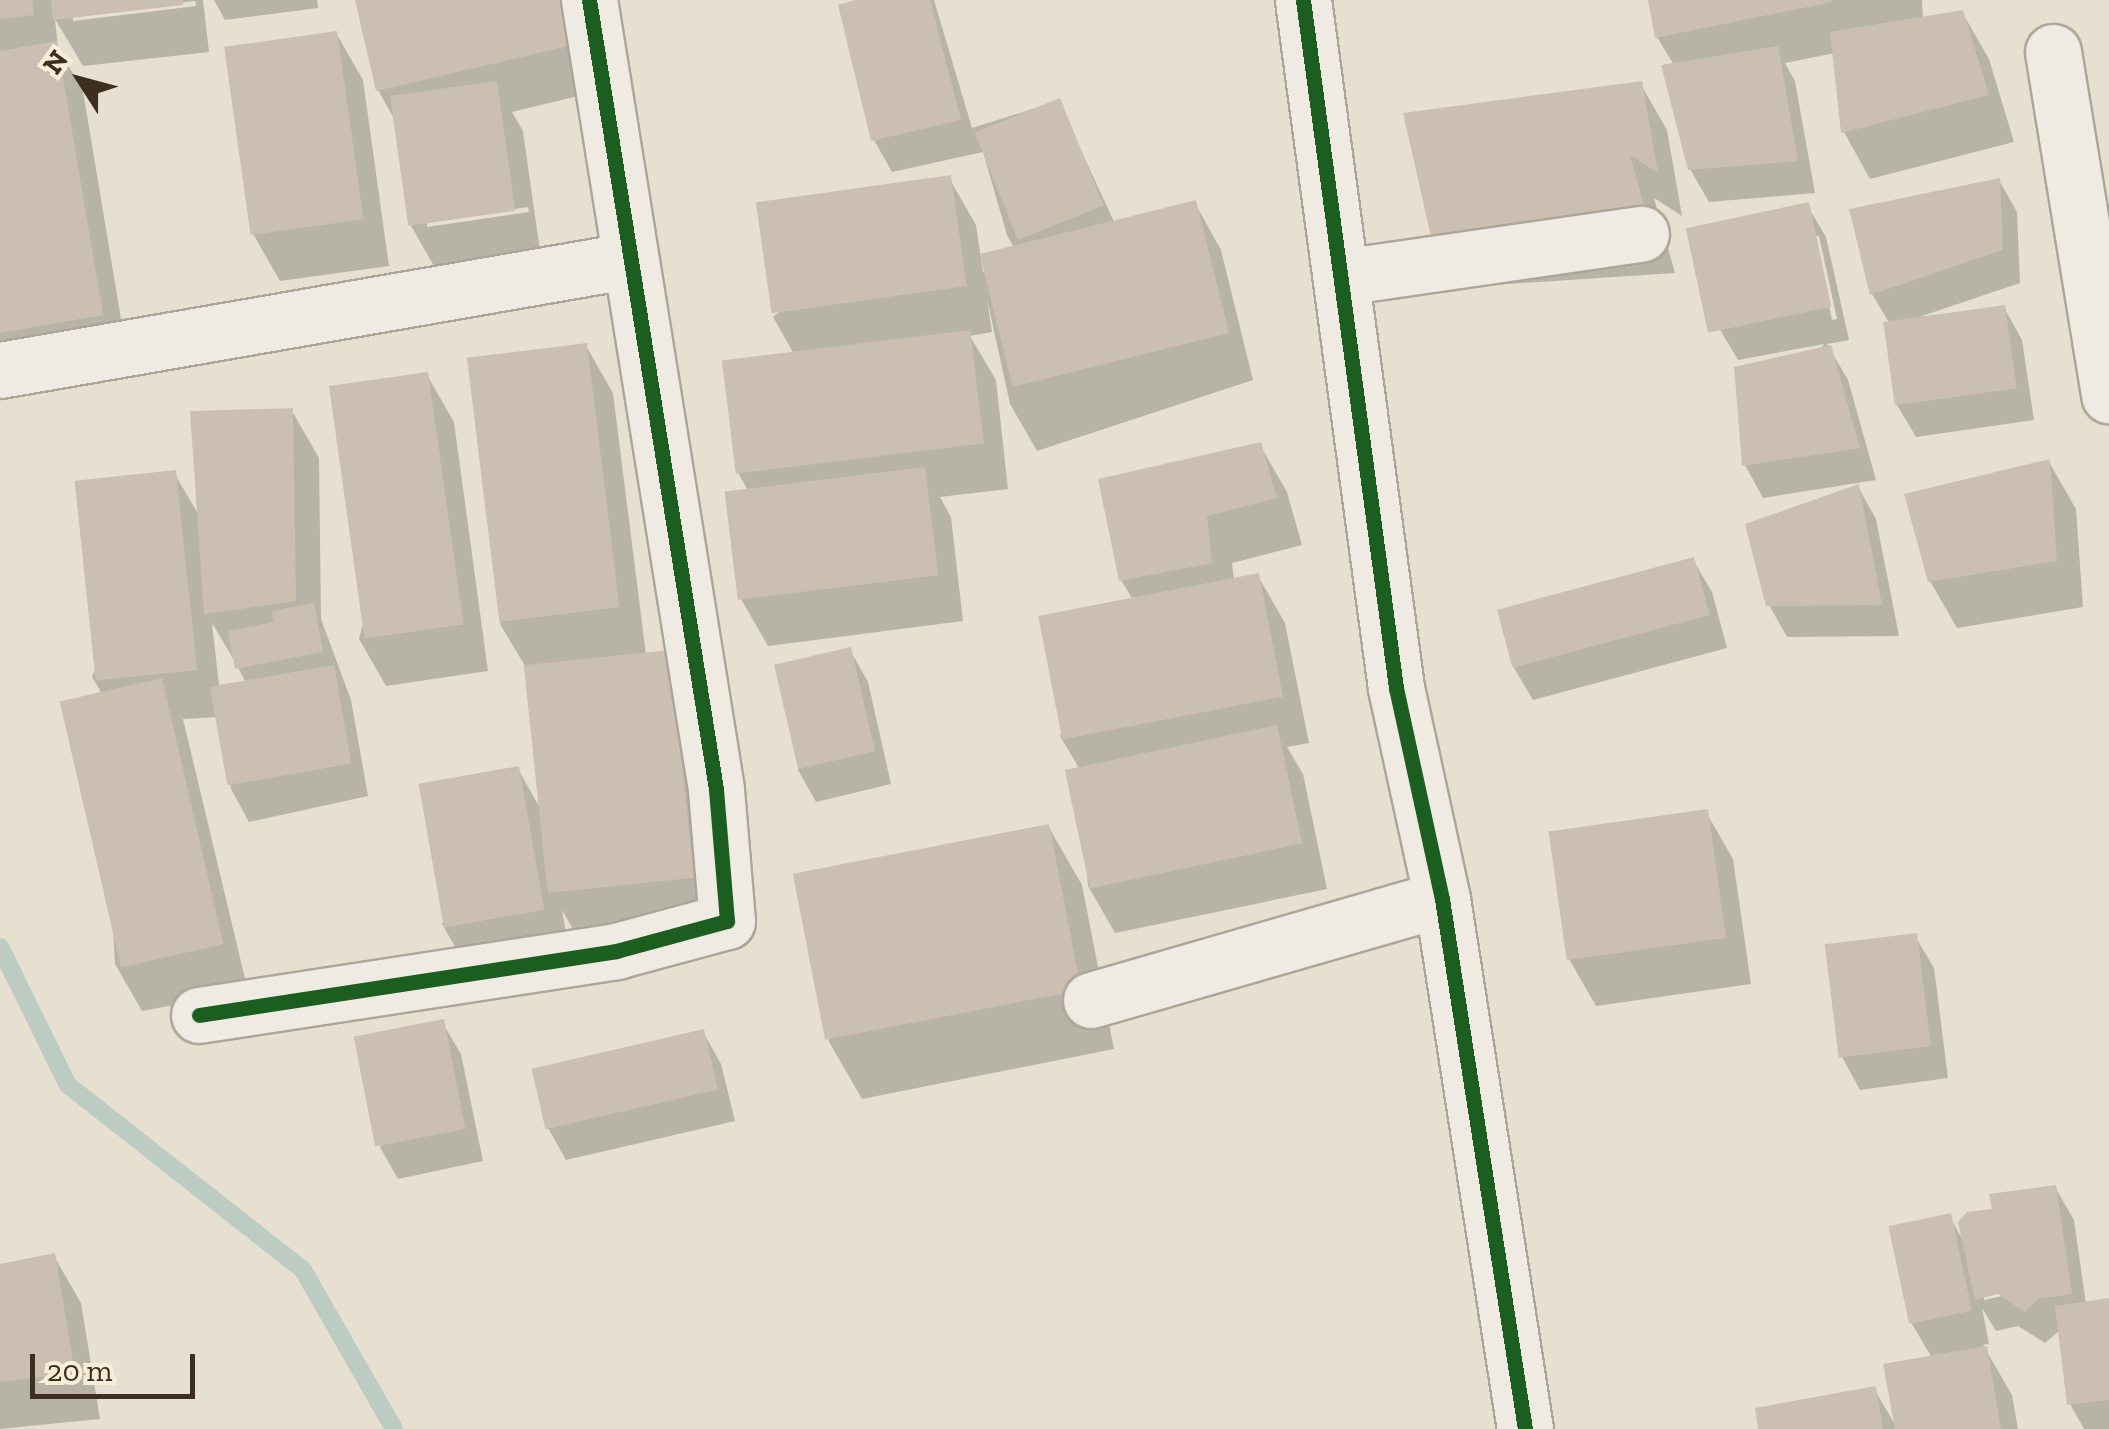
<!DOCTYPE html>
<style>
body{margin:0}
#map{position:relative;width:2109px;height:1429px;overflow:hidden;background:#e7e0d1;font-family:"Zilla Slab",serif}
div>[style]{position:absolute}
[style*='--x']{left:calc(var(--x)*1px);top:calc(var(--y)*1px);width:calc(var(--w)*1px);rotate:calc(var(--a)*1deg)}
.shadow>*{inset:0;background:#0003}
.stream>*{height:18px;margin:-9px;padding:0 9px;transform-origin:9px;border-radius:9px;background:#bcccc2}
.building>*{inset:0;background:#cbbfb2;transform-origin:0 0}
.roads{filter:drop-shadow(2px 0 #ada599) drop-shadow(-2px 0 #ada599) drop-shadow(0 2px #ada599) drop-shadow(0 -2px #ada599)}
.minor>*{height:55px;margin:-27.5px;padding:0 27.5px;transform-origin:27.5px;border-radius:27.5px;background:#efebe3}
.cycleway>*{height:15px;margin:-7.5px;padding:0 7.5px;transform-origin:7.5px;border-radius:7.5px;background:#1b5e20}
span{translate:-50% -50%;white-space:nowrap;text-align:center;line-height:1.15;-webkit-text-stroke:9px #f7eed8;paint-order:stroke}
.north{position:absolute;left:30px;top:30px;width:100px;height:100px;-webkit-text-stroke:8px #f7eed8;paint-order:stroke;rotate:306deg;font-size:28px;font-weight:700;line-height:40px;text-align:center;color:#3d2e20}
.north::after{content:'';display:block;margin:auto;width:35px;height:45px;background:#3d2e20;clip-path:polygon(50% 0,100% 100%,50% 72%,0 100%)}
.scale{position:absolute;left:30px;top:1354px;width:165px;height:45px;box-sizing:border-box;border:5px solid #3d2e20;border-top:0;padding-left:12px;font-size:30px;line-height:35px;white-space:nowrap;color:#3d2e20;-webkit-text-stroke:8px #f7eed8;paint-order:stroke}
</style>
<div id="map">
<div class="shadow">
<i style="clip-path:polygon(evenodd,0 0,203px 0,209px 52px,83px 66px,55px 19px,58px 47px,83px 91px,128px 361px,0 384px,0 0,195px 1px,196px 6px,73px 21px,73px 16px,195px 1px)"></i>
<i style="clip-path:polygon(214px 0,317px 0,318px 8px,225px 20px)"></i>
<i style="clip-path:polygon(evenodd,358px 0,583px 0,603px 90px,512px 112px,523px 131px,541px 258px,438px 273px,411px 226px,396px 122px,378px 90px,358px 0,528px 207px,529px 212px,427px 227px,427px 222px,528px 207px)"></i>
<i style="clip-path:polygon(860px 0,934px 0,972px 128px,1058px 101px,1117px 228px,1195px 203px,1221px 250px,1253px 380px,1037px 451px,1010px 404px,987px 299px,992px 332px,970px 336px,996px 380px,1008px 489px,940px 497px,951px 517px,963px 621px,768px 646px,741px 599px,749px 492px,737px 471px,794px 354px,773px 317px,949px 178px,976px 225px,983px 272px,1021px 260px,1007px 235px,983px 152px,892px 172px,874px 140px)"></i>
<i style="clip-path:polygon(1651px 0,1922px 0,1923px 19px,1962px 12px,1989px 59px,2014px 142px,1870px 179px,1844px 132px,1835px 53px,1785px 63px,1795px 81px,1815px 193px,1709px 202px,1690px 169px,1674px 65px,1657px 37px)"></i>
<i style="clip-path:polygon(336px 33px,363px 80px,389px 266px,280px 281px,253px 234px)"></i>
<i style="clip-path:polygon(1640px 83px,1667px 130px,1682px 216px,1654px 198px,1675px 273px,1462px 287px)"></i>
<i style="clip-path:polygon(1999px 180px,2017px 212px,2020px 283px,1919px 317px,2004px 307px,2022px 340px,2034px 420px,1916px 437px,1897px 405px,1890px 324px,1872px 294px)"></i>
<i style="clip-path:polygon(evenodd,1807px 205px,1826px 237px,1849px 340px,1827px 344px,1848px 380px,1876px 480px,1763px 498px,1745px 465px,1824px 344px,1738px 360px,1719px 328px,1807px 205px,1814px 236px,1819px 236px,1837px 319px,1832px 320px,1814px 236px)"></i>
<i style="clip-path:polygon(586px 346px,613px 393px,646px 655px,668px 652px,720px 925px,587px 953px,562px 910px,570px 957px,469px 971px,442px 924px,518px 769px,548px 822px,528px 671px,500px 624px)"></i>
<i style="clip-path:polygon(427px 375px,454px 422px,488px 671px,386px 686px,359px 639px)"></i>
<i style="clip-path:polygon(evenodd,292px 411px,319px 458px,321px 619px,351px 700px,368px 796px,249px 822px,231px 789px,218px 717px,183px 719px,248px 991px,142px 1011px,115px 964px,100px 690px,92px 677px,174px 473px,200px 517px,292px 411px,212px 623px,234px 660px,245px 681px,219px 685px,212px 623px)"></i>
<i style="clip-path:polygon(1260px 445px,1287px 492px,1302px 545px,1232px 563px,1234px 580px,1258px 576px,1285px 623px,1309px 743px,1287px 747px,1303px 774px,1327px 889px,1115px 933px,1088px 886px,1079px 768px,1060px 736px,1133px 600px,1121px 580px)"></i>
<i style="clip-path:polygon(2049px 462px,2076px 509px,2083px 607px,1957px 628px,1930px 581px)"></i>
<i style="clip-path:polygon(1858px 487px,1876px 519px,1899px 636px,1787px 637px,1769px 605px)"></i>
<i style="clip-path:polygon(1693px 560px,1712px 592px,1727px 648px,1533px 700px,1514px 668px)"></i>
<i style="clip-path:polygon(850px 650px,868px 682px,891px 784px,816px 802px,798px 770px)"></i>
<i style="clip-path:polygon(1706px 812px,1733px 859px,1751px 984px,1596px 1006px,1569px 959px)"></i>
<i style="clip-path:polygon(1048px 826px,1082px 885px,1114px 1049px,862px 1099px,828px 1040px)"></i>
<i style="clip-path:polygon(1915px 936px,1934px 968px,1948px 1078px,1860px 1090px,1842px 1057px)"></i>
<i style="clip-path:polygon(442px 1022px,461px 1054px,483px 1161px,398px 1179px,380px 1147px)"></i>
<i style="clip-path:polygon(703px 1032px,721px 1064px,735px 1121px,566px 1160px,548px 1128px)"></i>
<i style="clip-path:polygon(evenodd,2055px 1187px,2074px 1220px,2086px 1304px,2109px 1301px,2109px 1429px,2084px 1429px,2070px 1404px,2060px 1330px,2045px 1343px,2018px 1326px,1996px 1331px,1982px 1308px,1989px 1344px,1983px 1345px,2012px 1395px,2018px 1429px,1761px 1429px,1874px 1389px,1896px 1426px,1932px 1358px,1912px 1324px,1949px 1216px,1963px 1240px,1994px 1211px,2055px 1187px,2009px 1289px,2011px 1294px,1984px 1300px,1984px 1295px,2009px 1289px)"></i>
<i style="clip-path:polygon(54px 1256px,81px 1303px,100px 1419px,0 1429px,0 1266px)"></i>
</div>
<div class="stream">
<i style="--x:0;--y:947;--w:154;--a:63.8"></i>
<i style="--x:68;--y:1085;--w:299;--a:38.2"></i>
<i style="--x:303;--y:1270;--w:183;--a:60.2"></i>
</div>
<div class="building">
<i style="clip-path:polygon(0 0,32px 0,34px 15px,0 19px)"></i>
<i style="clip-path:polygon(51px 0,183px 0,183px 5px,53px 20px)"></i>
<i style="clip-path:polygon(355px 0,569px 0,578px 44px,376px 91px)"></i>
<i style="clip-path:polygon(855px 0,930px 0,961px 120px,871px 141px,838px 5px)"></i>
<i style="clip-path:polygon(1648px 0,1832px 0,1832px 2px,1655px 38px)"></i>
<i style="clip-path:polygon(1963px 10px,1989px 95px,1841px 133px,1830px 32px)"></i>
<i style="left:337px;top:31px;width:190px;height:114px;rotate:82deg"></i>
<i style="clip-path:polygon(57px 41px,103px 315px,0 333px,0 51px)"></i>
<i style="clip-path:polygon(1778px 46px,1798px 161px,1688px 170px,1661px 65px)"></i>
<i style="left:497px;top:81px;width:131px;height:108px;rotate:82deg"></i>
<i style="clip-path:polygon(1642px 81px,1658px 173px,1630px 155px,1650px 227px,1432px 241px,1403px 113px)"></i>
<i style="left:1060px;top:98px;width:116px;height:92px;rotate:68deg"></i>
<i style="left:951px;top:175px;width:112px;height:197px;rotate:82deg"></i>
<i style="clip-path:polygon(2000px 178px,2003px 250px,1870px 295px,1849px 209px)"></i>
<i style="left:1196px;top:200px;width:137px;height:223px;rotate:76deg"></i>
<i style="left:1809px;top:202px;width:107px;height:126px;rotate:78deg"></i>
<i style="left:2005px;top:305px;width:84px;height:123px;rotate:82deg"></i>
<i style="left:970px;top:330px;width:114px;height:250px;rotate:83deg"></i>
<i style="left:587px;top:343px;width:266px;height:121px;rotate:83deg"></i>
<i style="clip-path:polygon(1831px 345px,1860px 448px,1742px 466px,1734px 367px)"></i>
<i style="left:428px;top:372px;width:255px;height:100px;rotate:82deg"></i>
<i style="clip-path:polygon(293px 408px,296px 601px,204px 614px,190px 411px)"></i>
<i style="clip-path:polygon(1261px 442px,1277px 498px,1207px 516px,1212px 563px,1119px 581px,1098px 479px)"></i>
<i style="clip-path:polygon(2050px 459px,2057px 561px,1928px 582px,1904px 494px)"></i>
<i style="left:925px;top:467px;width:109px;height:202px;rotate:83deg"></i>
<i style="left:176px;top:470px;width:201px;height:102px;rotate:84deg"></i>
<i style="clip-path:polygon(1859px 484px,1882px 605px,1766px 606px,1745px 524px)"></i>
<i style="left:1694px;top:557px;width:60px;height:204px;rotate:75deg"></i>
<i style="left:1259px;top:573px;width:126px;height:225px;rotate:79deg"></i>
<i style="clip-path:polygon(314px 603px,323px 652px,235px 669px,228px 631px,274px 622px,272px 611px)"></i>
<i style="left:851px;top:647px;width:107px;height:79px;rotate:77deg"></i>
<i style="left:670px;top:650px;width:229px;height:147px;rotate:84deg"></i>
<i style="left:334px;top:665px;width:100px;height:126px;rotate:80deg"></i>
<i style="left:162px;top:678px;width:273px;height:105px;rotate:77deg"></i>
<i style="left:1277px;top:725px;width:121px;height:217px;rotate:78deg"></i>
<i style="left:519px;top:766px;width:146px;height:102px;rotate:80deg"></i>
<i style="left:1708px;top:809px;width:130px;height:161px;rotate:82deg"></i>
<i style="left:1049px;top:824px;width:169px;height:261px;rotate:79deg"></i>
<i style="left:1917px;top:933px;width:114px;height:93px;rotate:83deg"></i>
<i style="left:444px;top:1019px;width:112px;height:92px;rotate:79deg"></i>
<i style="left:704px;top:1029px;width:62px;height:177px;rotate:77deg"></i>
<i style="clip-path:polygon(2056px 1185px,2072px 1294px,2038px 1299px,2025px 1312px,1998px 1294px,1975px 1300px,1958px 1222px,1967px 1212px,1992px 1209px,1989px 1194px)"></i>
<i style="left:1951px;top:1213px;width:100px;height:64px;rotate:78deg"></i>
<i style="clip-path:polygon(55px 1253px,75px 1373px,0 1382px,0 1264px)"></i>
<i style="clip-path:polygon(2109px 1298px,2109px 1400px,2067px 1405px,2055px 1306px)"></i>
<i style="clip-path:polygon(1987px 1346px,2001px 1429px,1895px 1429px,1883px 1364px)"></i>
<i style="clip-path:polygon(1876px 1386px,1883px 1429px,1758px 1429px,1755px 1408px)"></i>
</div>
<div class="roads">
<div class="minor">
<i style="--x:1303;--y:0;--w:694;--a:82.3"></i>
<i style="--x:1396;--y:688;--w:216;--a:77.7"></i>
<i style="--x:1442;--y:899;--w:536;--a:81.1"></i>
<i style="--x:2053;--y:52;--w:348;--a:80.7"></i>
<i style="--x:1341;--y:277;--w:303;--a:-8.2"></i>
<i style="--x:0;--y:370;--w:635;--a:-9.88"></i>
<i style="--x:1091;--y:1000;--w:365;--a:-16.1"></i>
<i style="--x:199;--y:1015;--w:422;--a:-8.7"></i>
<i style="--x:616;--y:951;--w:115;--a:-15.1"></i>
<i style="--x:727;--y:921;--w:132;--a:-94.8"></i>
<i style="--x:716;--y:789;--w:799;--a:-99.14"></i>
</div>
</div>
<div class="cycleway">
<i style="--x:1303;--y:0;--w:694;--a:82.3"></i>
<i style="--x:1396;--y:688;--w:216;--a:77.7"></i>
<i style="--x:1442;--y:899;--w:536;--a:81.1"></i>
<i style="--x:199;--y:1015;--w:422;--a:-8.7"></i>
<i style="--x:616;--y:951;--w:115;--a:-15.1"></i>
<i style="--x:727;--y:921;--w:132;--a:-94.8"></i>
<i style="--x:716;--y:789;--w:799;--a:-99.14"></i>
</div>
<div class="north">N</div>
<div class="scale">20 m</div>
</div>
